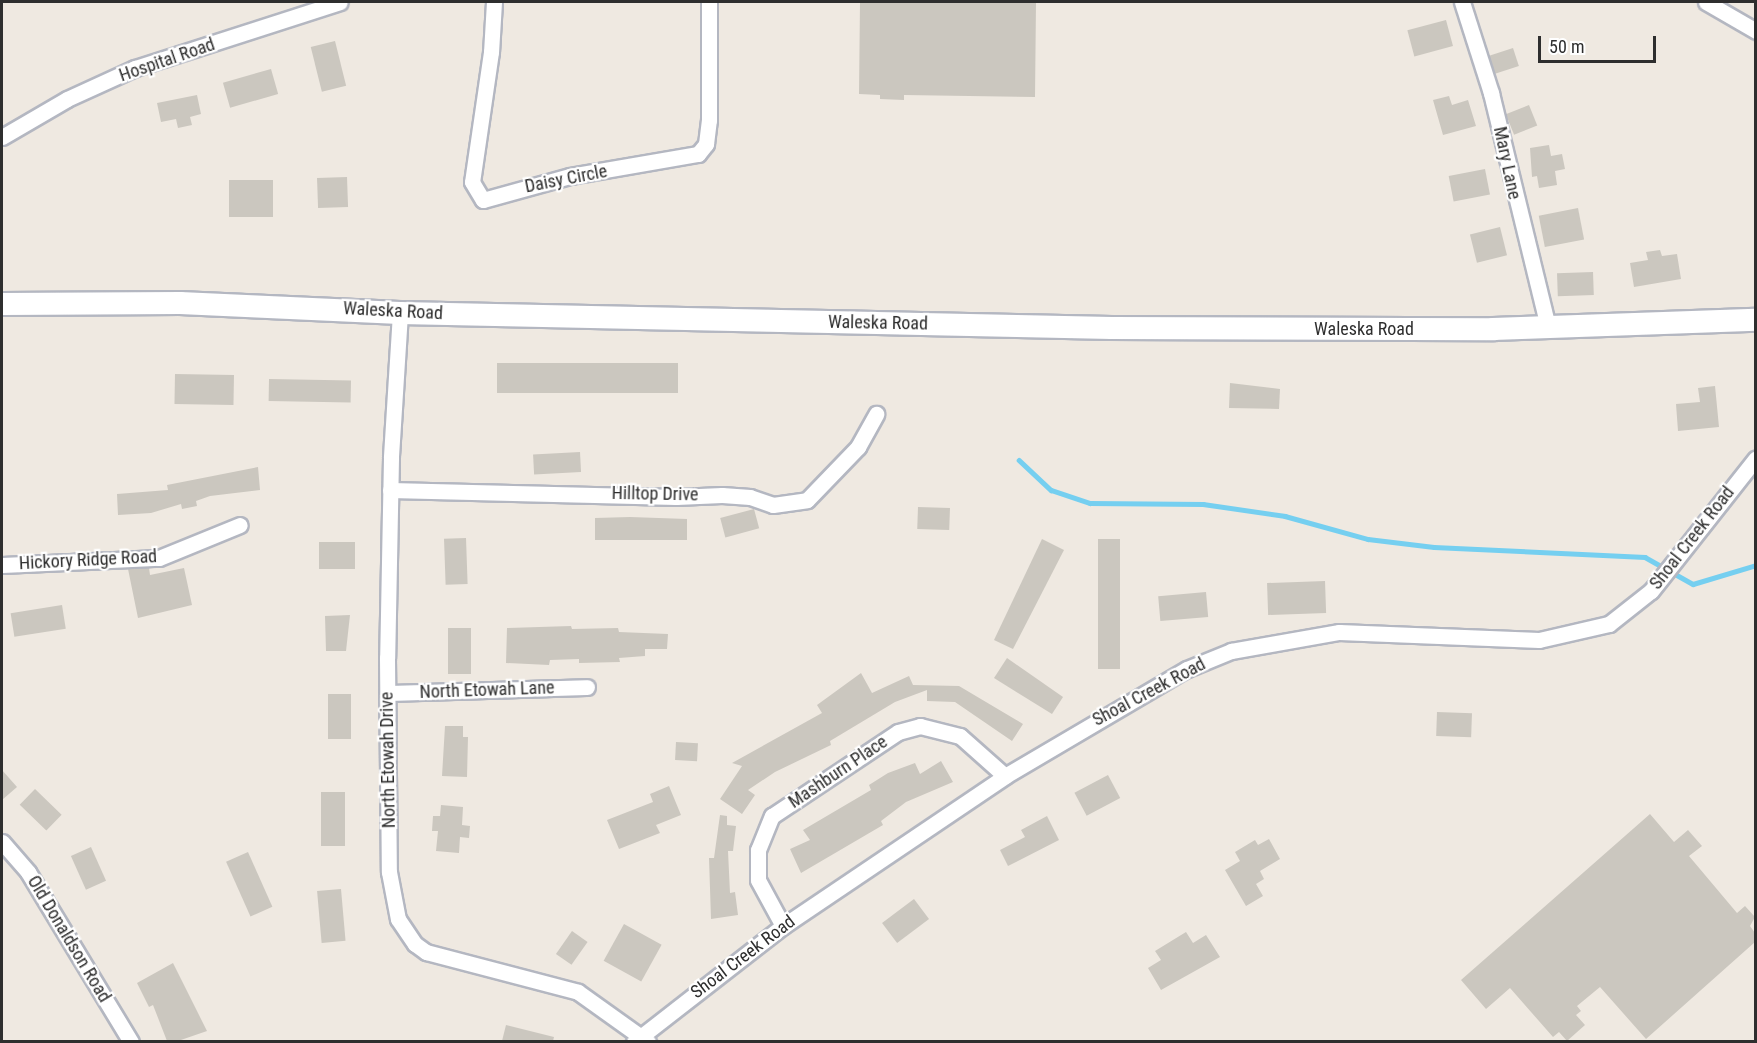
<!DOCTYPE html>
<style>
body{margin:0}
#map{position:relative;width:1757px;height:1043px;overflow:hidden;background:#efe9e1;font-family:"Roboto Condensed",sans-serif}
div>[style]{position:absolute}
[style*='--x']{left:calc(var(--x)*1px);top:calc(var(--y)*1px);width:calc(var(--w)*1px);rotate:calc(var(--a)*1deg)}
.stream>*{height:4.5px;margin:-2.25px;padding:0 2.25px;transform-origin:2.25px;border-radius:2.25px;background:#75cff0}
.building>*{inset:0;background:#cbc7bf;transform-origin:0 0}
.roads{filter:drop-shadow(2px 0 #b4b7c1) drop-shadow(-2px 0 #b4b7c1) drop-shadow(0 2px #b4b7c1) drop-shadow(0 -2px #b4b7c1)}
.street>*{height:15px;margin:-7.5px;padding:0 7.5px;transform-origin:7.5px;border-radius:7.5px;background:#fff}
.secondary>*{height:22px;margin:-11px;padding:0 11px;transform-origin:11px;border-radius:11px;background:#fff}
span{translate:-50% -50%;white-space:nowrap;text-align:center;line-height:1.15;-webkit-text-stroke:4.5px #fff;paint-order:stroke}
.street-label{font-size:18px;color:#2e2e2e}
.frame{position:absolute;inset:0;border:3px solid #2e2e2e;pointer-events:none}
.scale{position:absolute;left:1538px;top:36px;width:118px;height:27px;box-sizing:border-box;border:3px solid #2e2e2e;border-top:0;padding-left:8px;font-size:18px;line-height:21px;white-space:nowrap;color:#2e2e2e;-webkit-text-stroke:4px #fff;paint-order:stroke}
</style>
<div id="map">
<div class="stream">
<i style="--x:1019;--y:460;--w:44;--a:43.2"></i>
<i style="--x:1051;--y:490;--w:41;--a:18.4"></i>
<i style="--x:1090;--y:503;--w:113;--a:0.5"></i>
<i style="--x:1203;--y:504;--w:83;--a:8.3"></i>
<i style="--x:1285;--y:516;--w:86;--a:15.5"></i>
<i style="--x:1368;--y:539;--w:66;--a:6.9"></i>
<i style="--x:1434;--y:547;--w:211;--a:2.7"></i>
<i style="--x:1645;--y:557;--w:55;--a:29.4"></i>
<i style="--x:1693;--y:584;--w:66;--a:-16.8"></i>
</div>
<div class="building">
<i style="clip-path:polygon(860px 2px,1036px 3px,1035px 97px,904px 95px,904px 100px,880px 99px,880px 95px,859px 94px)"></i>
<i style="left:1446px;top:20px;width:27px;height:40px;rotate:75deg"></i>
<i style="left:335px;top:41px;width:46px;height:25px;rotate:76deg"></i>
<i style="left:1513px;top:48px;width:19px;height:25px;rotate:72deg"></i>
<i style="left:271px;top:69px;width:26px;height:50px;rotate:74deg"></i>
<i style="clip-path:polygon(197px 95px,201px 114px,190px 117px,192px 125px,178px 128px,176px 119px,161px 122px,157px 103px)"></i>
<i style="clip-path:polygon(1449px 96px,1452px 105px,1468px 100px,1476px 126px,1443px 135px,1433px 100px)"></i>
<i style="left:1529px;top:105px;width:22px;height:25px;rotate:68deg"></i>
<i style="clip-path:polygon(1549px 145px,1551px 156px,1562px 154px,1565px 169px,1555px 171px,1557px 185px,1539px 188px,1537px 176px,1532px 177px,1530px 148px)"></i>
<i style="left:1485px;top:169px;width:26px;height:37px;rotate:79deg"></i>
<i style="left:347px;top:177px;width:30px;height:30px;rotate:88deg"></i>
<i style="left:229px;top:180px;width:44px;height:37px"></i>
<i style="left:1578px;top:208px;width:32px;height:40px;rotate:79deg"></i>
<i style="left:1500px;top:227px;width:29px;height:31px;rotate:76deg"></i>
<i style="clip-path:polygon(1660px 250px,1662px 256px,1677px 254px,1681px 279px,1634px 287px,1630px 263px,1648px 260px,1646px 252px)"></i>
<i style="left:1593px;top:272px;width:23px;height:36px;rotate:88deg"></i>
<i style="left:497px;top:363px;width:181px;height:30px"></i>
<i style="left:175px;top:374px;width:59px;height:30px;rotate:1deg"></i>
<i style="left:269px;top:379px;width:82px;height:22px;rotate:1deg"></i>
<i style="clip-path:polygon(1230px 383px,1280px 389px,1279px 409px,1229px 408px)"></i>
<i style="clip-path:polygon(1715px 386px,1719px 427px,1678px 431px,1676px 404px,1700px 402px,1698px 388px)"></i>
<i style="left:580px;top:452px;width:20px;height:47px;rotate:87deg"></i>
<i style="clip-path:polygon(258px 467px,260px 490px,210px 496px,196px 501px,197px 506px,182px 509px,181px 504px,151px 513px,118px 515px,117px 494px,168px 490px,167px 485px)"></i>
<i style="left:918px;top:507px;width:32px;height:22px;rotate:2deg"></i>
<i style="left:754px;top:509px;width:20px;height:35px;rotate:75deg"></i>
<i style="clip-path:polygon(630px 517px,687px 519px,687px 540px,595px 540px,595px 518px)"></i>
<i style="left:466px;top:538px;width:46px;height:22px;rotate:88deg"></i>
<i style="clip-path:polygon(1042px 539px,1064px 550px,1013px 649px,994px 640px)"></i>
<i style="left:1098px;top:539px;width:22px;height:130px"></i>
<i style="left:355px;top:542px;width:27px;height:36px;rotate:90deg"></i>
<i style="clip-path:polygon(149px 568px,150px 575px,184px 568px,192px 605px,138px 618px,128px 569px)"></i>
<i style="left:1325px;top:581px;width:32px;height:58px;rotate:88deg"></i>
<i style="left:1206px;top:592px;width:25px;height:48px;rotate:85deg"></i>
<i style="left:62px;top:605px;width:24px;height:52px;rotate:81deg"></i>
<i style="clip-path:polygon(350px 615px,346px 651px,326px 651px,325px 616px)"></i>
<i style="clip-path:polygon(571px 626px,572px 629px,618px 628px,619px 632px,668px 634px,667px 649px,645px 649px,645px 656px,619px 658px,620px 662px,579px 663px,579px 659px,550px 660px,549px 665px,506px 663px,507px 628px)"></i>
<i style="left:448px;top:628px;width:23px;height:46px"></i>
<i style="clip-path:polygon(1007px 658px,1063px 697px,1052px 714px,994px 678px)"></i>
<i style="clip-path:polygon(861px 673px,872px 693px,909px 676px,913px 685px,959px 686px,1023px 724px,1012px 741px,955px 702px,927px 701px,927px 690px,895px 702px,830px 741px,831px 745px,775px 772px,748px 790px,755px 795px,742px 814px,720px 799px,742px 766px,732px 763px,822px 713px,817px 705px)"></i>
<i style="left:328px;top:694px;width:23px;height:45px"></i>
<i style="left:1437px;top:712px;width:35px;height:24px;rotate:2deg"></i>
<i style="clip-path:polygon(445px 726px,463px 726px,463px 737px,468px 737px,467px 777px,442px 776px)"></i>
<i style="left:676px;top:742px;width:22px;height:18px;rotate:3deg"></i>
<i style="clip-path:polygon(941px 761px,953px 782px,906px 802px,881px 821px,883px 825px,801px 873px,790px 849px,810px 840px,803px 830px,871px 790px,869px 785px,888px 773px,915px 763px,920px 774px)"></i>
<i style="clip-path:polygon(2px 770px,17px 787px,2px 800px)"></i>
<i style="left:1108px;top:775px;width:26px;height:38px;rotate:62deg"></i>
<i style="clip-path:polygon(669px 786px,681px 815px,656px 825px,660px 833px,619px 849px,607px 820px,653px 802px,650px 794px)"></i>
<i style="left:35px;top:789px;width:37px;height:22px;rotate:44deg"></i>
<i style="left:321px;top:792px;width:24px;height:54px"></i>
<i style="clip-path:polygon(441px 805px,463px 807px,462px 825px,470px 826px,469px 838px,460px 837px,459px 853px,436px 851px,438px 831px,432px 831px,433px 816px,440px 816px)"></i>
<i style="clip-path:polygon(1650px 814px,1674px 842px,1688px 830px,1702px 846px,1689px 856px,1737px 913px,1745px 906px,1755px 917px,1750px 926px,1755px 933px,1755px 942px,1646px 1039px,1600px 987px,1577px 1006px,1581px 1011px,1576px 1015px,1585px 1025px,1567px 1041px,1559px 1032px,1553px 1037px,1510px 988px,1486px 1009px,1461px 980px)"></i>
<i style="clip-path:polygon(720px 815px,727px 816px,727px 825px,736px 826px,733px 851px,728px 851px,730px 893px,735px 892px,738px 915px,711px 919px,709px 858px,714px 858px)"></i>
<i style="clip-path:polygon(1047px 816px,1059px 840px,1008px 866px,1000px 850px,1025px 837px,1021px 830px)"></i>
<i style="clip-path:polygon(1269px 839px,1280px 859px,1260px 871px,1264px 879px,1256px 884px,1263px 896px,1246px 906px,1225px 870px,1240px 861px,1235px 852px,1255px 840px,1258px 845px)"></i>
<i style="left:91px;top:847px;width:37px;height:22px;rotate:66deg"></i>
<i style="left:248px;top:852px;width:60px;height:24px;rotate:66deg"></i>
<i style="left:341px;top:889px;width:52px;height:24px;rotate:85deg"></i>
<i style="left:914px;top:899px;width:25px;height:40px;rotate:53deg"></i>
<i style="left:624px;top:924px;width:43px;height:42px;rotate:29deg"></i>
<i style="left:572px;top:931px;width:19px;height:28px;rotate:35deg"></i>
<i style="clip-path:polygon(1186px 932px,1193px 943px,1206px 935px,1220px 957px,1161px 990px,1148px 968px,1161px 960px,1155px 951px)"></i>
<i style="clip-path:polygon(173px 963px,207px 1031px,178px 1041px,167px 1041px,153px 1005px,149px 1007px,137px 983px)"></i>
<i style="clip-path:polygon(506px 1025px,554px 1037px,553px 1041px,502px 1041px)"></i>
</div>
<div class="roads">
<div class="street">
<i style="--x:494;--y:2;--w:50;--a:93.4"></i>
<i style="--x:491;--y:52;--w:131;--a:98.3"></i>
<i style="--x:472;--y:182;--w:21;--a:59"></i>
<i style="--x:483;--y:200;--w:90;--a:-15.4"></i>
<i style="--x:570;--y:176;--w:130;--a:-9.8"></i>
<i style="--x:698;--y:154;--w:13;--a:-51"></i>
<i style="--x:706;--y:144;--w:24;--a:-83"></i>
<i style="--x:709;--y:120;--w:118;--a:-90"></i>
<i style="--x:1462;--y:2;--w:96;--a:72.3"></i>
<i style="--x:1491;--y:93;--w:240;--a:76.3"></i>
<i style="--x:1706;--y:2;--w:58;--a:30.1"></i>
<i style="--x:2;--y:137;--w:75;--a:-30.3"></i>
<i style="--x:67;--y:99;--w:75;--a:-24.5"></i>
<i style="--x:135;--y:68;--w:215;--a:-17.8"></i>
<i style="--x:400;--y:313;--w:145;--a:93.6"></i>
<i style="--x:391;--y:458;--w:200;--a:91.1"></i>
<i style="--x:387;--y:658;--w:214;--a:89.5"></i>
<i style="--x:389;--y:872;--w:48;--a:79.2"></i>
<i style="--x:398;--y:919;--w:30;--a:56"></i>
<i style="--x:415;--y:944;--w:14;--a:36"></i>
<i style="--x:426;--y:952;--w:157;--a:14.7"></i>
<i style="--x:578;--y:992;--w:86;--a:35.5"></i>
<i style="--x:390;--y:490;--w:286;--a:1.4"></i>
<i style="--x:676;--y:497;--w:46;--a:-2.5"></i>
<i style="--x:722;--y:495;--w:28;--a:4"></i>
<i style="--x:750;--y:497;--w:24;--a:19"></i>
<i style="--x:773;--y:505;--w:34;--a:-8"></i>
<i style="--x:807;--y:500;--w:74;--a:-46.1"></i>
<i style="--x:858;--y:447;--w:38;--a:-61"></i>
<i style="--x:2;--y:565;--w:157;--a:-2.6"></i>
<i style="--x:159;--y:558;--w:87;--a:-22.2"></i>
<i style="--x:388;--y:693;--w:199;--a:-1.7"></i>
<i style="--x:2;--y:842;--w:40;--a:49"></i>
<i style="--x:28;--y:872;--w:199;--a:58.8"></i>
<i style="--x:783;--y:926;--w:52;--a:-118.5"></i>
<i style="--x:758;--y:880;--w:30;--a:-90"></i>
<i style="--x:758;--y:850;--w:37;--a:-68"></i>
<i style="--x:772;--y:816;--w:151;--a:-33.7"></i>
<i style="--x:898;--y:732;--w:23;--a:-15"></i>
<i style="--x:920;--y:726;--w:41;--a:14"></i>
<i style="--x:960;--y:736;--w:60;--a:41.6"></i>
<i style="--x:634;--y:1042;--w:189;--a:-37.9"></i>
<i style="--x:783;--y:926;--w:268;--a:-34"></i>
<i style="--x:1005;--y:776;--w:211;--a:-30.5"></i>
<i style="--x:1187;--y:669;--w:48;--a:-22.2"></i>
<i style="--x:1231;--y:651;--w:110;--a:-10"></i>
<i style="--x:1339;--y:632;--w:200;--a:2.3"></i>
<i style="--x:1539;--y:640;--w:72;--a:-12.9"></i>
<i style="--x:1609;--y:624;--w:53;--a:-38.2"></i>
<i style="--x:1651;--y:591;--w:169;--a:-51.7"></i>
</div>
<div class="secondary">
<i style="--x:2;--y:304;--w:178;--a:-0.3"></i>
<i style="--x:180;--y:303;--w:220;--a:2.6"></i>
<i style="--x:400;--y:313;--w:712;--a:1.21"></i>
<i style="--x:1112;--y:328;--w:381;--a:0.2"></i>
<i style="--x:1493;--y:329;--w:263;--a:-2"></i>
</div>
</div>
<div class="street-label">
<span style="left:167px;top:60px;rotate:-19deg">Hospital Road</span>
<span style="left:1507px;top:163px;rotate:78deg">Mary Lane</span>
<span style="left:566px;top:179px;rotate:-11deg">Daisy Circle</span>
<span style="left:393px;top:311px;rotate:3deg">Waleska Road</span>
<span style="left:878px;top:323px;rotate:1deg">Waleska Road</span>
<span style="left:1364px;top:329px">Waleska Road</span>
<span style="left:655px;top:494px;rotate:1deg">Hilltop Drive</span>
<span style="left:1692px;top:538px;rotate:-52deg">Shoal Creek Road</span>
<span style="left:88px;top:560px;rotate:-3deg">Hickory Ridge Road</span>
<span style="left:487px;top:690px;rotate:-2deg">North Etowah Lane</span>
<span style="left:1149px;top:692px;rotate:-28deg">Shoal Creek Road</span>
<span style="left:388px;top:760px;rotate:-91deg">North Etowah Drive</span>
<span style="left:838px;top:772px;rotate:-34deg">Mashburn Place</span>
<span style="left:69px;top:939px;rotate:59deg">Old Donaldson Road</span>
<span style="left:743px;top:957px;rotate:-37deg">Shoal Creek Road</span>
</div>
<div class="frame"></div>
<div class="scale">50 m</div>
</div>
